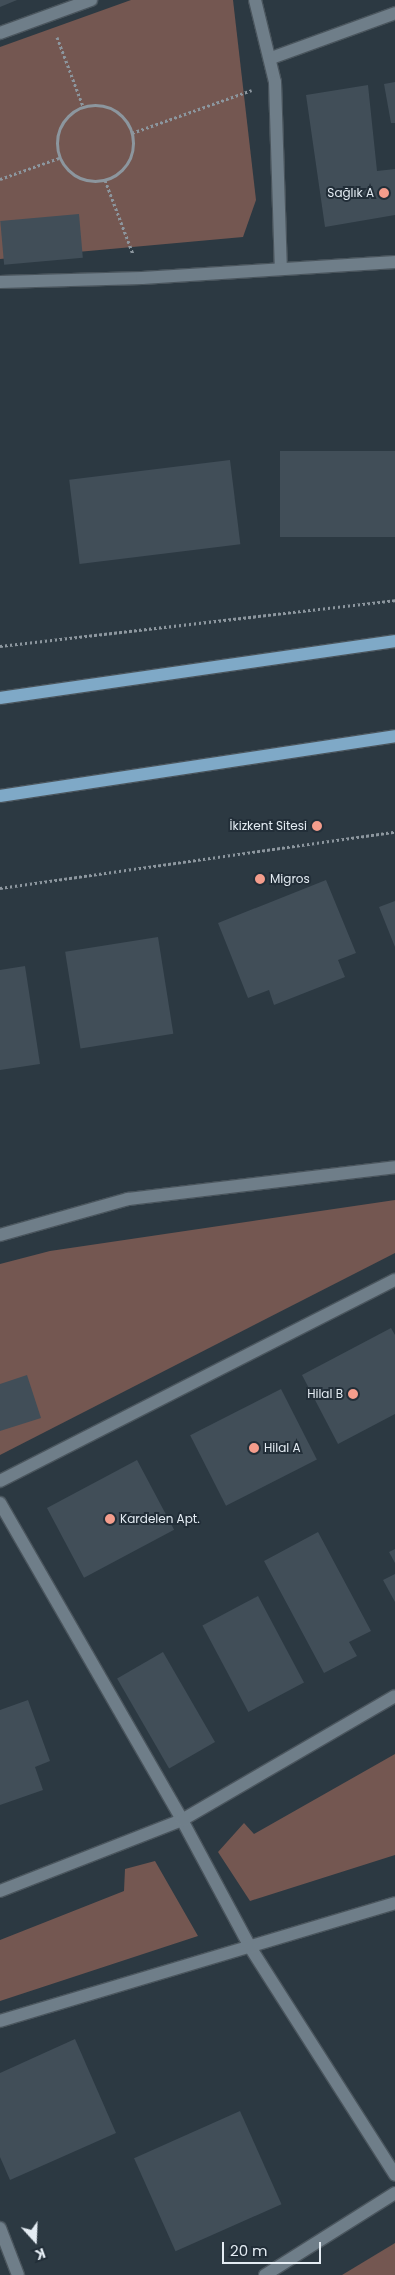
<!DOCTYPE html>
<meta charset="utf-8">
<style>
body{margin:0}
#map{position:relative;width:395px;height:2275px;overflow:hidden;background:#2c3942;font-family:Poppins,sans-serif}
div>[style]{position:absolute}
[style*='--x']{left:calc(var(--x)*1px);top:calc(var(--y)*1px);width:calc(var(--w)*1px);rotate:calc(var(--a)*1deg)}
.green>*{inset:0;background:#745751}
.building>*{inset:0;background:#414e58;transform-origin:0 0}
.path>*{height:3px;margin-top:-1.5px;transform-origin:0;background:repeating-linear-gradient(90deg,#8c969e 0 2.5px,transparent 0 5px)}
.path>.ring{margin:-1.5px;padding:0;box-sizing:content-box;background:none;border:3px solid #8c969e;border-radius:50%}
.roads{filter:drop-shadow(1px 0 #4a555d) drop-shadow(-1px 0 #4a555d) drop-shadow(0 1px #4a555d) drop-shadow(0 -1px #4a555d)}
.minor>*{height:12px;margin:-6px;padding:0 6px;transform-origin:6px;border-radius:6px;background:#6f7e89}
.major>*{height:12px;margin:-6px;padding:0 6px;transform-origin:6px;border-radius:6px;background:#7fa9c7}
.dots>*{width:14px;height:14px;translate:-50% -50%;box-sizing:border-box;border:2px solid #222e38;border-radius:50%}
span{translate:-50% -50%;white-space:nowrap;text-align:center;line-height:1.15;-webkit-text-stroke:4px #222e38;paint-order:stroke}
.poi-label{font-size:12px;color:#e4ecf3}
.right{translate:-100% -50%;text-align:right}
.left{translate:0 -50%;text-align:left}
.north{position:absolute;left:10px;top:2215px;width:50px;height:50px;-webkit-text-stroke:4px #222e38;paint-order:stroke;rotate:160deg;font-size:14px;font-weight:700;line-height:20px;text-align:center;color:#e4ecf3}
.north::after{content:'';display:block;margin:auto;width:18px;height:22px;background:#e4ecf3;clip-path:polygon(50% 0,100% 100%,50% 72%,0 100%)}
.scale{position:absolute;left:222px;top:2242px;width:99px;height:22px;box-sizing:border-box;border:2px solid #e4ecf3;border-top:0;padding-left:6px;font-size:15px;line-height:18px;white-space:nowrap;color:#e4ecf3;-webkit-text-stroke:4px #222e38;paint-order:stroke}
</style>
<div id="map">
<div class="green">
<i style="clip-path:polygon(131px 0,233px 0,256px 200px,243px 237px,0 259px,0 47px)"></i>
<i style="clip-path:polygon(395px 1200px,395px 1253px,0 1455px,0 1264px,50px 1251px)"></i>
<i style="clip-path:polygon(395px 1754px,395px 1855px,250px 1901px,218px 1852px,244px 1823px,254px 1834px)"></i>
<i style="clip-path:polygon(155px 1861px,198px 1936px,0 2001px,0 1940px,124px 1891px,125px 1869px)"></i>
<i style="clip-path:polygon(395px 2243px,395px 2275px,342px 2275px)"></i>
</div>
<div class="building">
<i style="clip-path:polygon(0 0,17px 0,0 7px)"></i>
<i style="clip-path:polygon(395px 82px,395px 123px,391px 123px,384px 84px)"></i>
<i style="clip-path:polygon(368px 85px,377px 171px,395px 169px,395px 215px,325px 227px,306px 95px)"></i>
<i style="left:79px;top:214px;width:44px;height:79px;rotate:85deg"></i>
<i style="left:395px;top:451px;width:86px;height:115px;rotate:90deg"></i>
<i style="left:230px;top:460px;width:85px;height:162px;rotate:83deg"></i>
<i style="clip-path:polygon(326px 880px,356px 953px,338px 960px,345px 977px,274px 1005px,269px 990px,248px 998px,218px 923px)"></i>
<i style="clip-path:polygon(395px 901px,395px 947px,379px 907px)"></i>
<i style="left:158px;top:937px;width:98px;height:94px;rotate:81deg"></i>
<i style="clip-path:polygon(25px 966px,40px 1064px,0 1070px,0 970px)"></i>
<i style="clip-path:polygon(391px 1328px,395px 1335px,395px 1414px,338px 1444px,302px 1375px)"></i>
<i style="clip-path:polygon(27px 1375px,41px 1418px,0 1431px,0 1384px)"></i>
<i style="left:281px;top:1389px;width:79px;height:102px;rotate:63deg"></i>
<i style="left:137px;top:1460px;width:79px;height:102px;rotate:62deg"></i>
<i style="clip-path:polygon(318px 1532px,371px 1631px,349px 1642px,357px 1656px,324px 1673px,264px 1561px)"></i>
<i style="clip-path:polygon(395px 1549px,395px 1563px,389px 1552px)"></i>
<i style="clip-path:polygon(395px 1574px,395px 1602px,383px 1580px)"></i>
<i style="left:258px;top:1596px;width:98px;height:63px;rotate:62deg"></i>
<i style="left:163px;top:1652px;width:104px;height:53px;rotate:60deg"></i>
<i style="clip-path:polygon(28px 1700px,50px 1761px,35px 1767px,43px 1790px,0 1805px,0 1710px)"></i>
<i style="clip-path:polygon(75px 2039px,116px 2133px,10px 2180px,0 2157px,0 2073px)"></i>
<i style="left:240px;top:2111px;width:102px;height:116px;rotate:66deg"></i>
</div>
<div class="path">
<i style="--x:57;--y:37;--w:74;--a:69.4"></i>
<i class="ring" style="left:57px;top:105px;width:73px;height:73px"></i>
<i style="--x:132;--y:133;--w:127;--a:-19.7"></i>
<i style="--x:0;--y:179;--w:63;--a:-19.6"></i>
<i style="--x:105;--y:180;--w:79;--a:69.3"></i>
<i style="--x:0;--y:646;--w:398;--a:-6.6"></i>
<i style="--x:0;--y:888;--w:399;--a:-8.1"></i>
</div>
<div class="roads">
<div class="minor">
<i style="--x:255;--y:0;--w:84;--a:76.3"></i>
<i style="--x:275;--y:82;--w:187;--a:88.2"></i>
<i style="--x:0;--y:33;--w:97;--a:-19.9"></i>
<i style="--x:271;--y:58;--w:132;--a:-19.9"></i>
<i style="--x:0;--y:282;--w:142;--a:-1.6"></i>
<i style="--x:142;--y:278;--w:254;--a:-3.6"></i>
<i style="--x:0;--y:1235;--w:133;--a:-15.7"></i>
<i style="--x:128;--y:1199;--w:269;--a:-6.8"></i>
<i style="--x:0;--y:1481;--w:443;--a:-27"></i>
<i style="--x:0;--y:1503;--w:366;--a:60.1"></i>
<i style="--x:182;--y:1820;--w:144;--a:61.8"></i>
<i style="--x:250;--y:1947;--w:270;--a:57.5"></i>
<i style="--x:0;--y:1891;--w:195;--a:-21.3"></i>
<i style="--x:182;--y:1820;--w:246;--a:-30.2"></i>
<i style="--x:0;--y:2021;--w:412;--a:-16.6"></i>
<i style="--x:0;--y:2228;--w:50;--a:69"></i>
<i style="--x:265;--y:2275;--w:154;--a:-32.2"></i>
</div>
<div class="major">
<i style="--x:0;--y:698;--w:399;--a:-8.2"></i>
<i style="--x:0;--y:796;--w:400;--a:-8.6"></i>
</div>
</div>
<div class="dots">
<i style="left:384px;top:193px;background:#f49d8c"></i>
<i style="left:317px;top:826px;background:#f49d8c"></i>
<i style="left:260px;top:879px;background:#f49d8c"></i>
<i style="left:353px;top:1394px;background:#f49d8c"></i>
<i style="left:254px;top:1448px;background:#f49d8c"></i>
<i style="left:110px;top:1519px;background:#f49d8c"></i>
</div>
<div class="poi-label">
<span class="right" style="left:374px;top:193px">Sağlık A</span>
<span class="right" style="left:307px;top:826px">İkizkent Sitesi</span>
<span class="left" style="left:270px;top:879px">Migros</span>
<span class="right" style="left:343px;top:1394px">Hilal B</span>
<span class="left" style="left:264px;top:1448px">Hilal A</span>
<span class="left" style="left:120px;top:1519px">Kardelen Apt.</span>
</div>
<div class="north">K</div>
<div class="scale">20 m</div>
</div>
